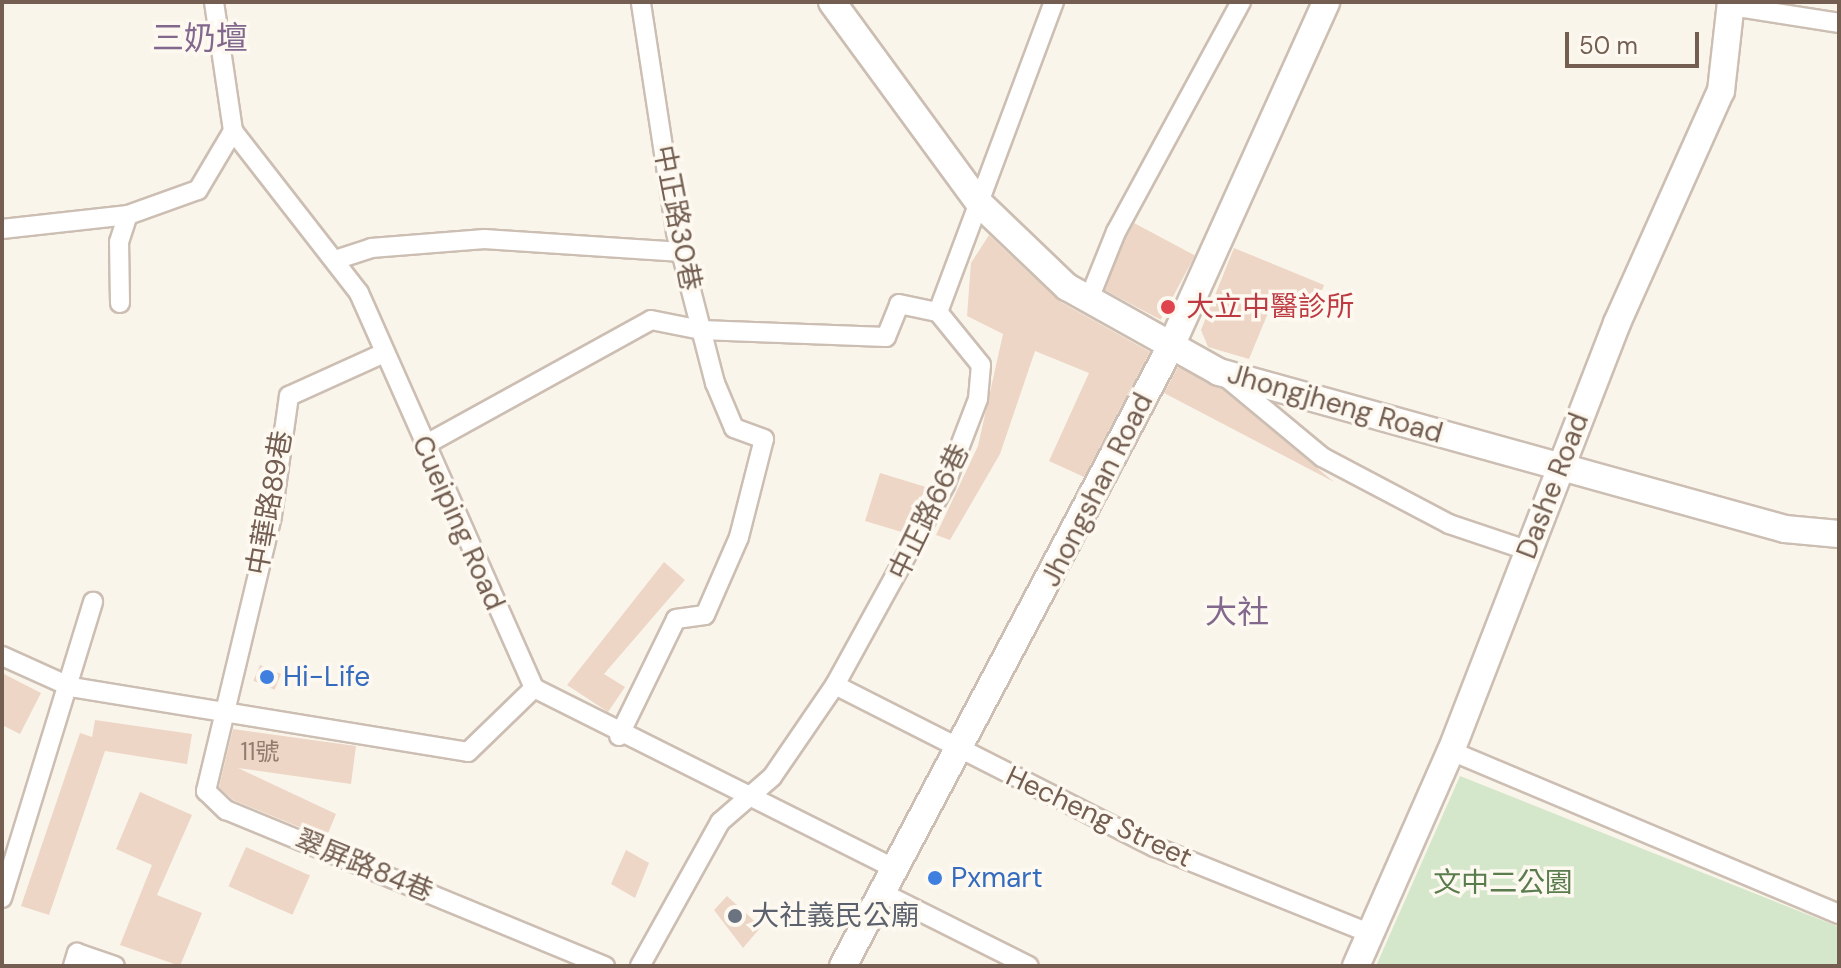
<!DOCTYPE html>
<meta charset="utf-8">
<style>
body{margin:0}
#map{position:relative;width:1841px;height:968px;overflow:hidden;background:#faf5eb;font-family:"DM Sans","Noto Sans TC",sans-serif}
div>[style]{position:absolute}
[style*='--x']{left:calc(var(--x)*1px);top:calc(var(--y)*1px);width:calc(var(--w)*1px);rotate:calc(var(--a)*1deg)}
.green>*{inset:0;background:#d5e7ca}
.building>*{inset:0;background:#edd6c6;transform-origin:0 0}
.roads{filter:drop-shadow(2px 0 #ccbeb2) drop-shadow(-2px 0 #ccbeb2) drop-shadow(0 2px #ccbeb2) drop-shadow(0 -2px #ccbeb2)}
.street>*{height:18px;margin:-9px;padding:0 9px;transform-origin:9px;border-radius:9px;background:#fff}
.secondary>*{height:26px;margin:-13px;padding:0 13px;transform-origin:13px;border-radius:13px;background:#fff}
.dots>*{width:22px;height:22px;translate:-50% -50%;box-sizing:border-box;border:4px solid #fdf9f1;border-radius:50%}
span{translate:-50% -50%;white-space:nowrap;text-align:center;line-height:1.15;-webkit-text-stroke:7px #fdf9f1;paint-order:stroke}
.number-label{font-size:24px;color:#927c6e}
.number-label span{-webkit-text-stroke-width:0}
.street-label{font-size:28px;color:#735e51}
.health-label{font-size:28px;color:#be3a42}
.left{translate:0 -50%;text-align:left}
.shop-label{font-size:28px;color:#366cbe}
.park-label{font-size:28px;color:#597c4d}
.worship-label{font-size:28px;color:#5b616d}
.quarter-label{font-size:32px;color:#83688e}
.frame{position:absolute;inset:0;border:4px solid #735e51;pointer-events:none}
.scale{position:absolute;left:1565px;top:32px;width:134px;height:36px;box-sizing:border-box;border:4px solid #735e51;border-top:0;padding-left:10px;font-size:24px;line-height:28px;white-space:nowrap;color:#735e51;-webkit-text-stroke:6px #fdf9f1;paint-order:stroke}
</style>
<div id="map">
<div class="green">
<i style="clip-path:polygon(1460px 776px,1839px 927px,1839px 966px,1376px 966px)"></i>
</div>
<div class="building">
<i style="left:1134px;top:223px;width:69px;height:73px;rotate:28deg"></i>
<i style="clip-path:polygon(989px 235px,1059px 301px,1150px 352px,1084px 477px,1049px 461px,1089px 373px,1035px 351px,1000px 454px,950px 540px,936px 535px,978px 446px,1003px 334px,967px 316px,971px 263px)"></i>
<i style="clip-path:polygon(1234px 248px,1324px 285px,1316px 306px,1277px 291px,1249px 359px,1208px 347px,1201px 330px)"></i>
<i style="clip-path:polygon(1178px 367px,1222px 389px,1334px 482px,1164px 393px)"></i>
<i style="clip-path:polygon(880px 473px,926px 487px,905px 533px,865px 521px)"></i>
<i style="clip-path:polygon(664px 562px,685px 580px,604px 674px,625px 687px,608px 712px,567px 685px)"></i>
<i style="left:260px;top:665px;width:23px;height:17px;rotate:23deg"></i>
<i style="clip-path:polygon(2px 673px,41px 693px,20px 734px,2px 725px)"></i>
<i style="clip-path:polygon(95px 720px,192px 734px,187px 764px,105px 751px,49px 915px,21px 906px,80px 733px,92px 737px)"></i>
<i style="clip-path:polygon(233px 729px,356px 746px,351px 784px,238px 768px,336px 814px,326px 838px,233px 800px,219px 787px)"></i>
<i style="clip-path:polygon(140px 792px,192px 815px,157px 895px,202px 913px,180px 966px,120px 945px,152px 865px,116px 849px)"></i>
<i style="left:246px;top:847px;width:70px;height:43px;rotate:24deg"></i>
<i style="clip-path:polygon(626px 850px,649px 863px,635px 898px,611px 884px)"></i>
<i style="clip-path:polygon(727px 896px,761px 927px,743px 948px,714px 910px)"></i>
</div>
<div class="roads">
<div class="street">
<i style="--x:214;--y:2;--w:130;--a:81.6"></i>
<i style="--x:233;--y:131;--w:205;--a:52.1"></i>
<i style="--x:359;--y:293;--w:432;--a:66.1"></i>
<i style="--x:534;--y:688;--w:405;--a:26.6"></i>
<i style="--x:1731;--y:6;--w:109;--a:8.9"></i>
<i style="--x:2;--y:229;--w:127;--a:-6.3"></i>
<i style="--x:335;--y:260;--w:38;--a:-18"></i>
<i style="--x:371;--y:248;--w:114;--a:-4.5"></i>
<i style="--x:485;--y:239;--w:196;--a:3.8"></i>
<i style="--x:1089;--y:299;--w:72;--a:-68.1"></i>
<i style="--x:1116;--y:232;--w:262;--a:-61.5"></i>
<i style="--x:120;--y:303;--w:61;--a:-90.9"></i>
<i style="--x:119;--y:242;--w:28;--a:-72"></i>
<i style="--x:128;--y:215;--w:74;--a:-19.7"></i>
<i style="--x:198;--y:190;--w:69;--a:-59.3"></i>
<i style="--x:382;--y:354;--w:102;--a:155.7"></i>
<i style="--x:289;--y:396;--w:121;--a:98.1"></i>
<i style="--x:272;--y:516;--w:283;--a:103.5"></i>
<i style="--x:206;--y:791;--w:28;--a:44"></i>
<i style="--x:226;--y:810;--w:410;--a:22.4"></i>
<i style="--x:1227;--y:378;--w:124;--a:39.7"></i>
<i style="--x:1322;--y:457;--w:144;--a:27.8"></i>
<i style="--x:1449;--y:524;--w:84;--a:18.6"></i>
<i style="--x:423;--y:446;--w:260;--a:-28.9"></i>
<i style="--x:651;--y:320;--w:51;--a:11.3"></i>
<i style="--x:701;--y:330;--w:185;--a:2.2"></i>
<i style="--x:886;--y:337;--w:35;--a:-68"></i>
<i style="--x:899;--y:304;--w:40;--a:12"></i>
<i style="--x:2;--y:656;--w:76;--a:24.2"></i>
<i style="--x:71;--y:687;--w:402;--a:9.3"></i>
<i style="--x:468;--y:752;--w:92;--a:-44.1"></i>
<i style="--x:835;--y:685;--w:359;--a:26.9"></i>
<i style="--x:1155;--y:847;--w:231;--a:21.9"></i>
<i style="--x:619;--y:736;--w:130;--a:-64"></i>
<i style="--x:676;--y:619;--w:29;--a:-8"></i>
<i style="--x:705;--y:615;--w:85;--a:-66.4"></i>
<i style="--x:739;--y:537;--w:101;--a:-75.7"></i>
<i style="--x:764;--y:439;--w:32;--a:-160"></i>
<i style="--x:734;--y:428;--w:49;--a:-112.9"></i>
<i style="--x:715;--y:383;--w:156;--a:-104.5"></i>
<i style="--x:676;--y:232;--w:233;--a:-98.7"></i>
<i style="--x:1451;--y:751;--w:421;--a:22.8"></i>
<i style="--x:883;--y:893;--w:163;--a:26.6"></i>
<i style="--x:2;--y:898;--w:310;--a:-72.9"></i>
<i style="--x:73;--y:966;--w:14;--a:-73"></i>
<i style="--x:77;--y:953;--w:40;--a:18.9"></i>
<i style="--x:640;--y:966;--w:165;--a:-60.9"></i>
<i style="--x:720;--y:822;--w:69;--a:-40.9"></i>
<i style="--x:772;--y:777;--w:112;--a:-55.6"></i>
<i style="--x:835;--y:685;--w:228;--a:-61.2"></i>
<i style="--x:945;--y:485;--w:92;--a:-69"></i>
<i style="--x:978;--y:399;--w:34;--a:-85"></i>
<i style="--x:981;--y:365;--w:68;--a:-129.1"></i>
<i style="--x:938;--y:312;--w:331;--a:-69.5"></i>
</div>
<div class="secondary">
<i style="--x:832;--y:2;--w:249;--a:53.8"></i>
<i style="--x:979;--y:203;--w:122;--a:43.7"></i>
<i style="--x:1067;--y:287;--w:174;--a:29.2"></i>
<i style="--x:1219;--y:372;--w:587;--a:15.5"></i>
<i style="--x:1785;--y:529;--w:54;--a:5.3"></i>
<i style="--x:843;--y:966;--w:701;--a:-62.12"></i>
<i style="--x:1171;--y:346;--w:377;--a:-65.7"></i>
<i style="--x:1356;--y:966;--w:235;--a:-66.2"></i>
<i style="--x:1451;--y:751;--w:459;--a:-68.8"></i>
<i style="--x:1617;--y:323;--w:254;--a:-65.9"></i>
<i style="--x:1721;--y:91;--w:90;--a:-83.6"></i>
</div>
</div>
<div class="dots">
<i style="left:1168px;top:307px;background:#e0444e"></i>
<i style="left:267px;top:677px;background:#3f7fe0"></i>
<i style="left:935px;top:878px;background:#3f7fe0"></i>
<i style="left:735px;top:916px;background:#6b7280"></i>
</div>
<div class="number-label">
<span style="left:260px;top:752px">11號</span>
</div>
<div class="street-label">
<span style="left:677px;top:218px;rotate:79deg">中正路30巷</span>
<span style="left:1335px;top:404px;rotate:16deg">Jhongjheng Road</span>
<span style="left:1553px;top:486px;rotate:-69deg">Dashe Road</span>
<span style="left:1097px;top:490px;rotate:-63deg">Jhongshan Road</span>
<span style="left:270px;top:503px;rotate:-80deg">中華路89巷</span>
<span style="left:929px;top:512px;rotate:-64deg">中正路66巷</span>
<span style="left:458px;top:523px;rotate:66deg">Cueiping Road</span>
<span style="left:1099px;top:817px;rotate:25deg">Hecheng Street</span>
<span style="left:364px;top:866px;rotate:22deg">翠屏路84巷</span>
</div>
<div class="health-label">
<span class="left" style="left:1186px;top:307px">大立中醫診所</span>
</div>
<div class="shop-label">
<span class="left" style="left:283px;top:677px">Hi-Life</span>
<span class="left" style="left:951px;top:878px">Pxmart</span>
</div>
<div class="park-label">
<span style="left:1503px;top:883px">文中二公園</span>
</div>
<div class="worship-label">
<span class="left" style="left:751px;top:916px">大社義民公廟</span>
</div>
<div class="quarter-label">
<span style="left:200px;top:38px">三奶壇</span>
<span style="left:1237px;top:612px">大社</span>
</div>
<div class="frame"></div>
<div class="scale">50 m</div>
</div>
